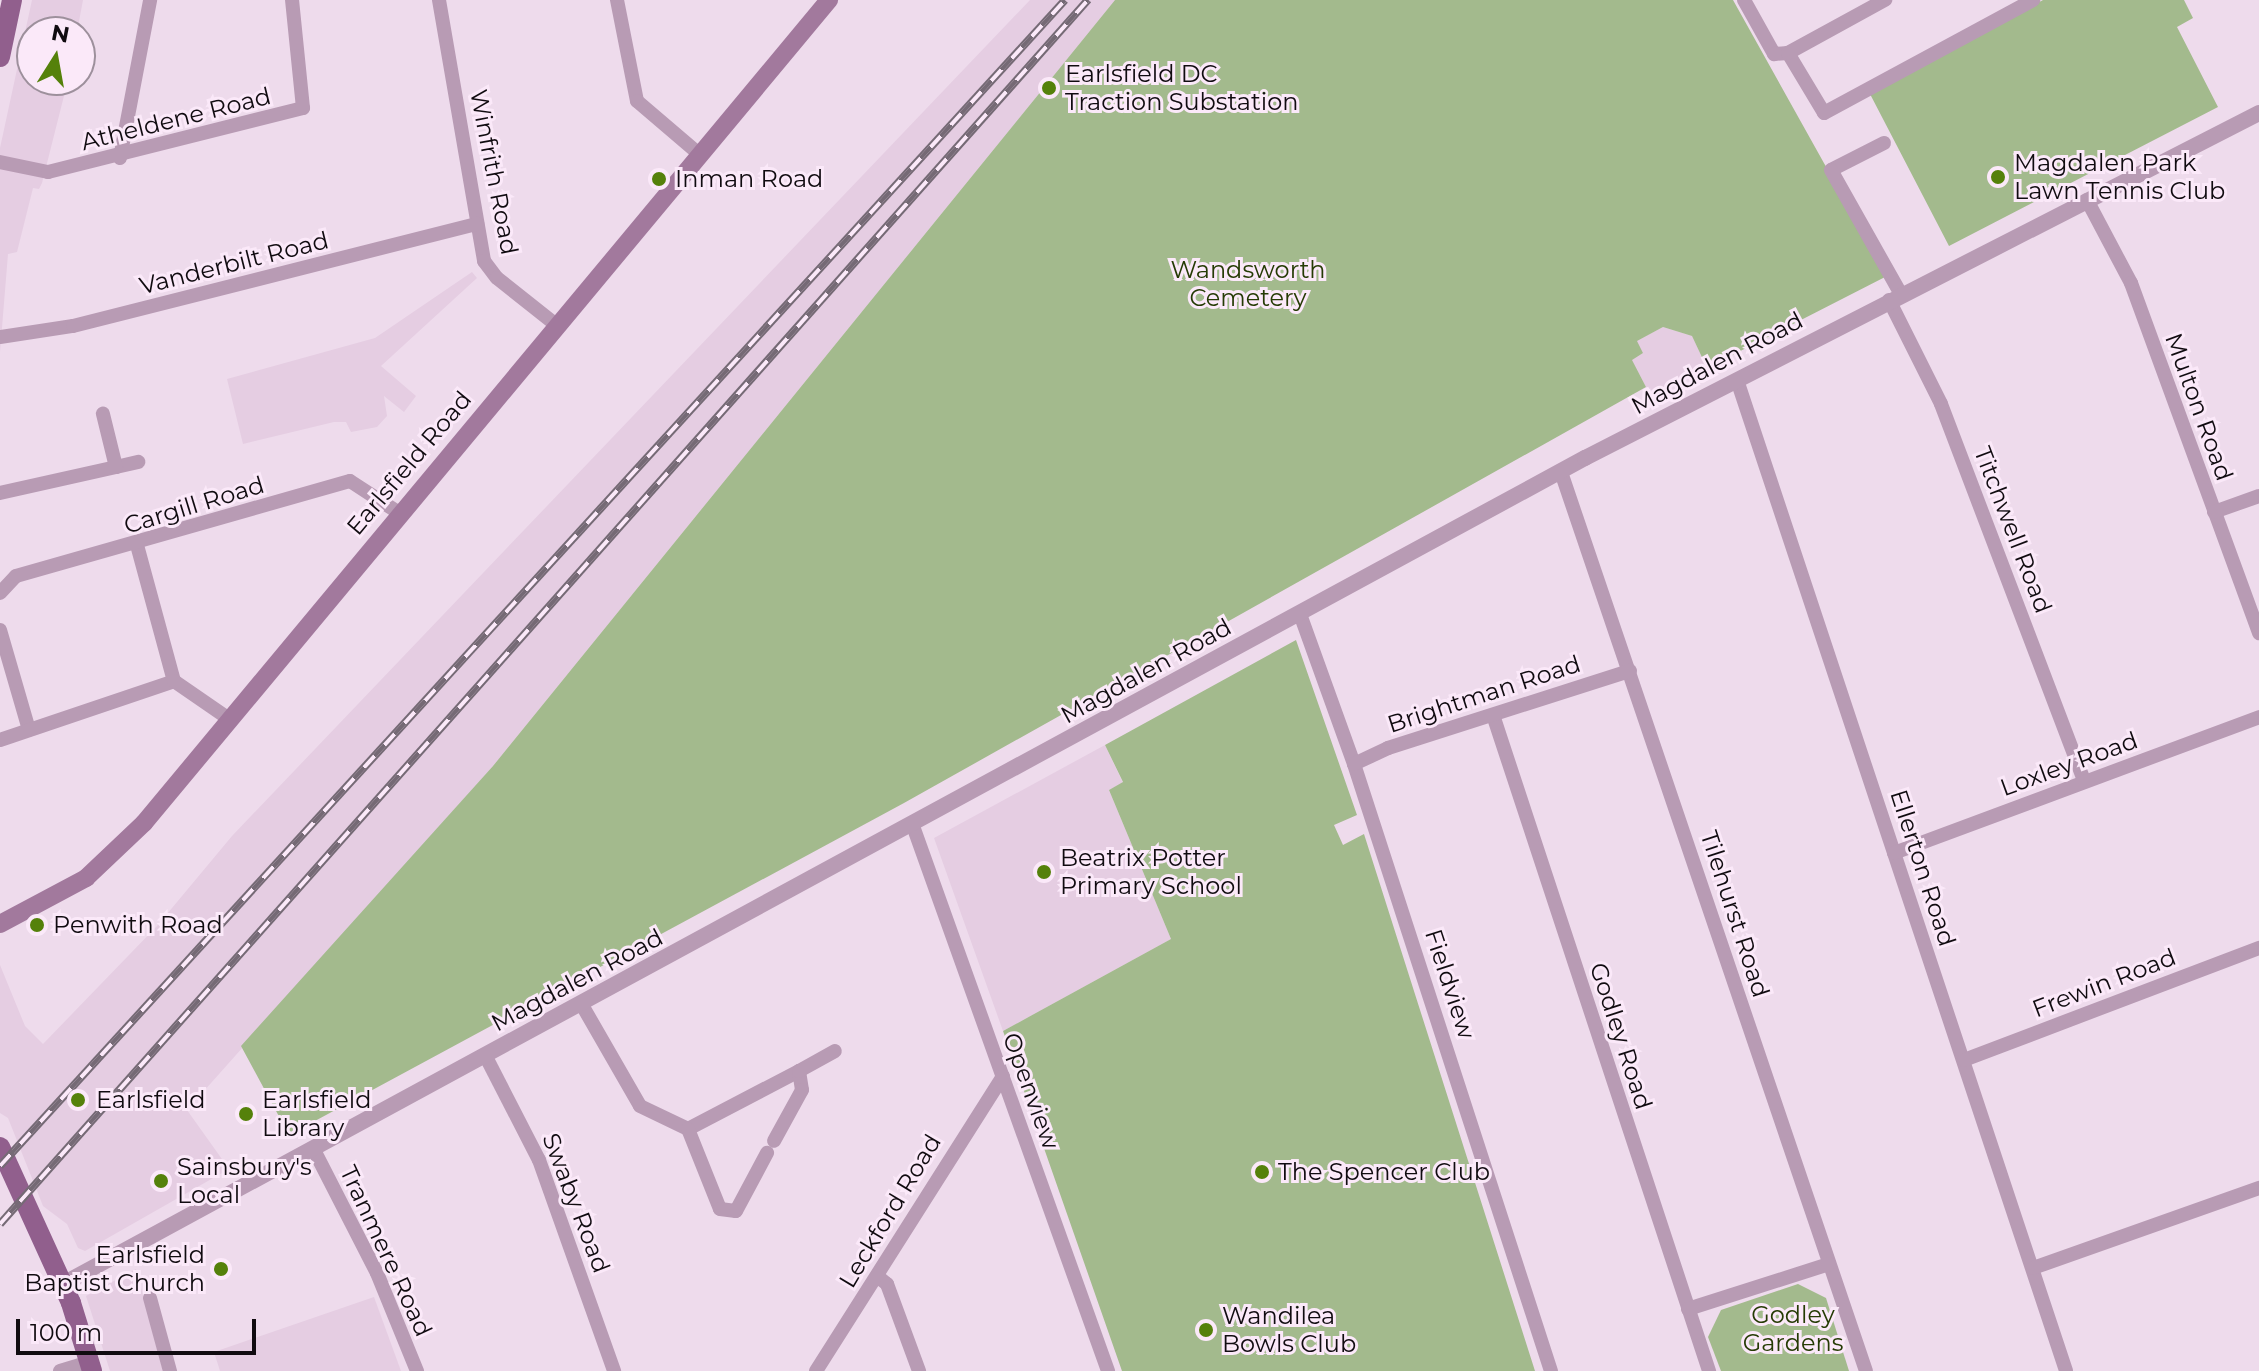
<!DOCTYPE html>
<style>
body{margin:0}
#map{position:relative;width:2259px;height:1371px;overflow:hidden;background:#eedbec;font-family:Montserrat,sans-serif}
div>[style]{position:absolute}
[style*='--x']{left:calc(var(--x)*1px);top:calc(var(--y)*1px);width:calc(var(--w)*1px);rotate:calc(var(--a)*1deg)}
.built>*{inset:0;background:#e5cde2}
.green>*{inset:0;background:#a3ba8d}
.minor>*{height:14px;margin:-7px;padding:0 7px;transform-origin:7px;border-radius:7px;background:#b89bb4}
.tertiary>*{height:16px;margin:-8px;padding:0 8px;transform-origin:8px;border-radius:8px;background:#b89bb4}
.secondary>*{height:18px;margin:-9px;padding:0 9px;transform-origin:9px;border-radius:9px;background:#a2799d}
.primary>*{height:20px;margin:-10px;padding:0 10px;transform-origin:10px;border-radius:10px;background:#915f8d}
.rail>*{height:8px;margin-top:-4px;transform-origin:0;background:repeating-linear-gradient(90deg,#fbe9f9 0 15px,#756a75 0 30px);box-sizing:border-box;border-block:2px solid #756a75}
.dots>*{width:22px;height:22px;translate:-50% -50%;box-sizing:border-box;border:4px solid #fbe9f9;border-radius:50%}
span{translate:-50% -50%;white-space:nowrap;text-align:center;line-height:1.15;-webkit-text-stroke:6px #fbe9f9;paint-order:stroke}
.poi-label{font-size:24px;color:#100b10}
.left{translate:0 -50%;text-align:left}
.right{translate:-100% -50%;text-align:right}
.street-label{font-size:24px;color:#100b10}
.park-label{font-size:24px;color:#253b04}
.north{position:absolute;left:16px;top:16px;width:80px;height:80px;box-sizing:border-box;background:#fbe9f9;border:2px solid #9d909c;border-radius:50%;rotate:11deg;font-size:22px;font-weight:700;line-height:32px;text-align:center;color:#100b10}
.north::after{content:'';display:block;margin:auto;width:28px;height:36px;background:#55810b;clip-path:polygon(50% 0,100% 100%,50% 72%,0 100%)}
.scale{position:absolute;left:16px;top:1319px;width:240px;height:36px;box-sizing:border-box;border:4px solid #100b10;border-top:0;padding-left:10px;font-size:24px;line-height:28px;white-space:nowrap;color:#100b10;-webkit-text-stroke:6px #fbe9f9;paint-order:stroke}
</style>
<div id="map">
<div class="built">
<i style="clip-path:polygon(32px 0,83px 0,77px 32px,32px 32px,32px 80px,68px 80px,42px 183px,39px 189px,33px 188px,17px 252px,8px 254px,0 352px,0 148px)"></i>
<i style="clip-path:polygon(1030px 0,1115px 0,493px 766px,187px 1110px,229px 1169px,85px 1251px,78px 1248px,67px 1224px,43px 1206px,8px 1118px,0 1113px,0 965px,25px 1026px,43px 1044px,157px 926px,232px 836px)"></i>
<i style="clip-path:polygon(472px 272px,477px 278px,381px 366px,416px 396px,404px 412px,384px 396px,387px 416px,377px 427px,351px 432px,346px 422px,334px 422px,243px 444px,227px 379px,375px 338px)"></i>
<i style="clip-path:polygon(1663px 327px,1692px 336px,1707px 368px,1657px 394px,1646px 387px,1631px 359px,1643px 353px,1636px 341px)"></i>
<i style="clip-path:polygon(1105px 745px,1123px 783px,1109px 790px,1171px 939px,1003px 1031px,934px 838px)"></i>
<i style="clip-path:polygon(136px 1269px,163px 1371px,110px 1371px,86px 1296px)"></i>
<i style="clip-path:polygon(374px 1297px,401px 1371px,220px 1371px,214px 1352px)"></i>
</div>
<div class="green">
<i style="clip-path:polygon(1115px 0,1733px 0,1887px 276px,1707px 368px,1692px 336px,1663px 327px,1637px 341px,1643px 353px,1632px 360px,1646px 387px,904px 803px,289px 1135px,241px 1046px,493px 766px)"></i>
<i style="clip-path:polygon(2043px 0,2184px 0,2193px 18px,2177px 27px,2218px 107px,1949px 246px,1870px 94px)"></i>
<i style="clip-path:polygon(1296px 640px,1357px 815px,1334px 825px,1343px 845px,1364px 834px,1535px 1371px,1122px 1371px,1003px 1031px,1171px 939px,1109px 790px,1123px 782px,1105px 745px)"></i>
<i style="clip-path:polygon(1798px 1284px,1826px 1298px,1849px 1371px,1721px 1371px,1708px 1337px,1721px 1310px)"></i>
</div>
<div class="minor">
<i style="--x:439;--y:0;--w:265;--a:80.2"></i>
<i style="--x:484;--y:261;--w:21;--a:53"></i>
<i style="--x:497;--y:278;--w:74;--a:38.4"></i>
<i style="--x:617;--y:0;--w:103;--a:78.8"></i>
<i style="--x:637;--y:101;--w:82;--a:40.5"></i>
<i style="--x:1744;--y:0;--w:62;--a:60.9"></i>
<i style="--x:1774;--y:54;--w:14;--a:-4"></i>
<i style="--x:1788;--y:53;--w:70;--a:59"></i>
<i style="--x:1824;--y:113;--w:238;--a:-28.4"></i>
<i style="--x:1788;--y:53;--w:111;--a:-28.7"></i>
<i style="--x:1884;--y:143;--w:59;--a:153"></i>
<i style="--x:1831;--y:170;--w:142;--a:60.6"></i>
<i style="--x:120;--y:158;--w:161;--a:-79.2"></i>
<i style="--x:0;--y:162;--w:49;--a:11.8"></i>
<i style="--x:48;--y:172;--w:263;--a:-14.1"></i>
<i style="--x:303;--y:108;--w:109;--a:-95.8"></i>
<i style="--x:2087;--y:200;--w:94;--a:62.1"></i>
<i style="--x:2131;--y:283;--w:373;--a:69.9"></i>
<i style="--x:1889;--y:300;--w:116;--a:63.4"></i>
<i style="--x:1941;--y:404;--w:403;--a:69.2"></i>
<i style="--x:0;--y:337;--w:74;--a:-8.6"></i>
<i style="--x:73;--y:326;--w:417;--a:-14.2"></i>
<i style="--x:1737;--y:380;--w:1044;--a:71.63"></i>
<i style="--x:116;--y:467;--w:23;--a:-13"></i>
<i style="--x:1561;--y:472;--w:949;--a:71.26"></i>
<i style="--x:0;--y:493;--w:119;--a:-12.6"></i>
<i style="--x:116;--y:467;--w:55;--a:-103.8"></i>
<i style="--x:2214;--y:512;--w:48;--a:-19.6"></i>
<i style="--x:137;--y:545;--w:141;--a:74.8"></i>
<i style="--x:0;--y:593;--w:23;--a:-47"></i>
<i style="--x:16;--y:576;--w:347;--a:-15.9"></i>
<i style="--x:350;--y:481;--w:59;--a:33.1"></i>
<i style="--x:1300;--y:614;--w:159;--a:70.2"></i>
<i style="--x:1354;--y:764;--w:638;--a:72.02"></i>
<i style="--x:0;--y:630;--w:104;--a:73.8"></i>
<i style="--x:1493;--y:715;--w:691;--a:71.77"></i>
<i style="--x:0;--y:740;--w:184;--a:-18.7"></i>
<i style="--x:174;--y:681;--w:67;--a:34.6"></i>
<i style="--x:1354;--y:764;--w:38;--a:-25"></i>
<i style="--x:1388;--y:748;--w:254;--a:-17.7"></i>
<i style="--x:913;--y:826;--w:579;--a:70.31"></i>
<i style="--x:1894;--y:853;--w:390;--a:-20.4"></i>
<i style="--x:582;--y:1005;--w:116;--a:60.1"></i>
<i style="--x:640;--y:1106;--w:53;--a:25.6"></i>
<i style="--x:688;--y:1129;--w:125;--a:-27.6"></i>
<i style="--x:799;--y:1071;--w:19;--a:81"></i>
<i style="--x:802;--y:1090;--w:58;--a:118.8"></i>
<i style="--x:485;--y:1055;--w:118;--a:62.8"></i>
<i style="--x:539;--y:1160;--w:224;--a:70.4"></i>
<i style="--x:1964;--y:1060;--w:316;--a:-20.8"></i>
<i style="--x:799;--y:1071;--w:41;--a:-29.1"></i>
<i style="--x:688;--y:1129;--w:86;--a:68.2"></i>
<i style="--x:720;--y:1209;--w:16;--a:7"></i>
<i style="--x:736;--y:1211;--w:66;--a:-61.9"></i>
<i style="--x:314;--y:1150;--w:138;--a:62.9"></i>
<i style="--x:377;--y:1273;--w:106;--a:67.8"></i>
<i style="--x:2033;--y:1268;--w:240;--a:-19.5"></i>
<i style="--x:877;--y:1276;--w:13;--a:39"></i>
<i style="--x:887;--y:1284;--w:93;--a:69.8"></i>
<i style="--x:150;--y:1298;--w:76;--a:74.7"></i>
<i style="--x:1688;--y:1309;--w:148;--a:-17.7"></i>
<i style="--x:60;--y:1371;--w:31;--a:-17"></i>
<i style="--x:816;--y:1371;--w:349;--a:-57.6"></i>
</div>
<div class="tertiary">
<i style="--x:63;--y:1284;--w:1732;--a:-28.49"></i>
<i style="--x:1585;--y:458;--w:757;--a:-27.11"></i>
</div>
<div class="secondary">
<i style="--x:0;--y:924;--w:98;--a:-28.1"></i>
<i style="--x:86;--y:878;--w:80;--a:-43.5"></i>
<i style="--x:144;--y:823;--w:1071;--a:-50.23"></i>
</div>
<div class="primary">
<i style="--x:0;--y:57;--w:58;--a:-78.1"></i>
<i style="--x:0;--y:1147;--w:171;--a:65.5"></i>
<i style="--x:71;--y:1303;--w:71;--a:72.8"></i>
</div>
<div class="rail">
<i style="--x:0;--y:1166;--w:1579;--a:-47.59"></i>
<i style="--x:0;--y:1224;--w:1638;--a:-48.37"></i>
</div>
<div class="dots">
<i style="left:1049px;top:88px;background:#55810b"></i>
<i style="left:1998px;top:177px;background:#55810b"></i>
<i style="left:659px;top:179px;background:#55810b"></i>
<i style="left:1044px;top:872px;background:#55810b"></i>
<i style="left:37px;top:925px;background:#55810b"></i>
<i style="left:78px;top:1100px;background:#55810b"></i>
<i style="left:246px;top:1114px;background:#55810b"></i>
<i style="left:1262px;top:1172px;background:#55810b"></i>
<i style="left:161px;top:1181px;background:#55810b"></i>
<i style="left:221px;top:1269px;background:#55810b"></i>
<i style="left:1206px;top:1330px;background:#55810b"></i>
</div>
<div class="poi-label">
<span class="left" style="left:1065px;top:88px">Earlsfield DC<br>Traction Substation</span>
<span class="left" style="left:2014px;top:177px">Magdalen Park<br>Lawn Tennis Club</span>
<span class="left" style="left:675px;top:179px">Inman Road</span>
<span class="left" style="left:1060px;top:872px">Beatrix Potter<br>Primary School</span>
<span class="left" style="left:53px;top:925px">Penwith Road</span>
<span class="left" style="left:96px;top:1100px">Earlsfield</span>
<span class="left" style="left:262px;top:1114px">Earlsfield<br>Library</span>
<span class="left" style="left:177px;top:1181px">Sainsbury's<br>Local</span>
<span class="left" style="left:1278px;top:1172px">The Spencer Club</span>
<span class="right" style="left:205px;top:1269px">Earlsfield<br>Baptist Church</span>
<span class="left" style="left:1222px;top:1330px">Wandilea<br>Bowls Club</span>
</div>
<div class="street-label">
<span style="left:176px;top:119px;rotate:-14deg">Atheldene Road</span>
<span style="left:494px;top:172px;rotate:79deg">Winfrith Road</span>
<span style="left:234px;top:263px;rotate:-14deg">Vanderbilt Road</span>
<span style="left:1717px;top:363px;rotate:-28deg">Magdalen Road</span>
<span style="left:2199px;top:407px;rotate:70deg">Multon Road</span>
<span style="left:409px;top:463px;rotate:-50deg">Earlsfield Road</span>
<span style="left:194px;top:505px;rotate:-17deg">Cargill Road</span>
<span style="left:2013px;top:530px;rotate:69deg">Titchwell Road</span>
<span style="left:1146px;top:671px;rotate:-29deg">Magdalen Road</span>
<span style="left:1484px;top:694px;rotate:-18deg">Brightman Road</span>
<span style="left:2069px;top:764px;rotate:-20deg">Loxley Road</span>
<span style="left:1923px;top:868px;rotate:72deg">Ellerton Road</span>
<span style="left:1735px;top:914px;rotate:72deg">Tilehurst Road</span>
<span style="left:577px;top:980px;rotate:-28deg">Magdalen Road</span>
<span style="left:2104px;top:983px;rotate:-21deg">Frewin Road</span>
<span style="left:1450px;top:984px;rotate:72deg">Fieldview</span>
<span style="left:1621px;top:1036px;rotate:72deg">Godley Road</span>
<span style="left:1031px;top:1091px;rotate:70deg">Openview</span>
<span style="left:576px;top:1203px;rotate:69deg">Swaby Road</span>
<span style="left:890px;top:1211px;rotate:-59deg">Leckford Road</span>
<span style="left:386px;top:1251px;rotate:65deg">Tranmere Road</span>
</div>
<div class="park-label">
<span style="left:1248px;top:284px">Wandsworth<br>Cemetery</span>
<span style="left:1793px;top:1329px">Godley<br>Gardens</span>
</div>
<div class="north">N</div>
<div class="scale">100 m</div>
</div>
